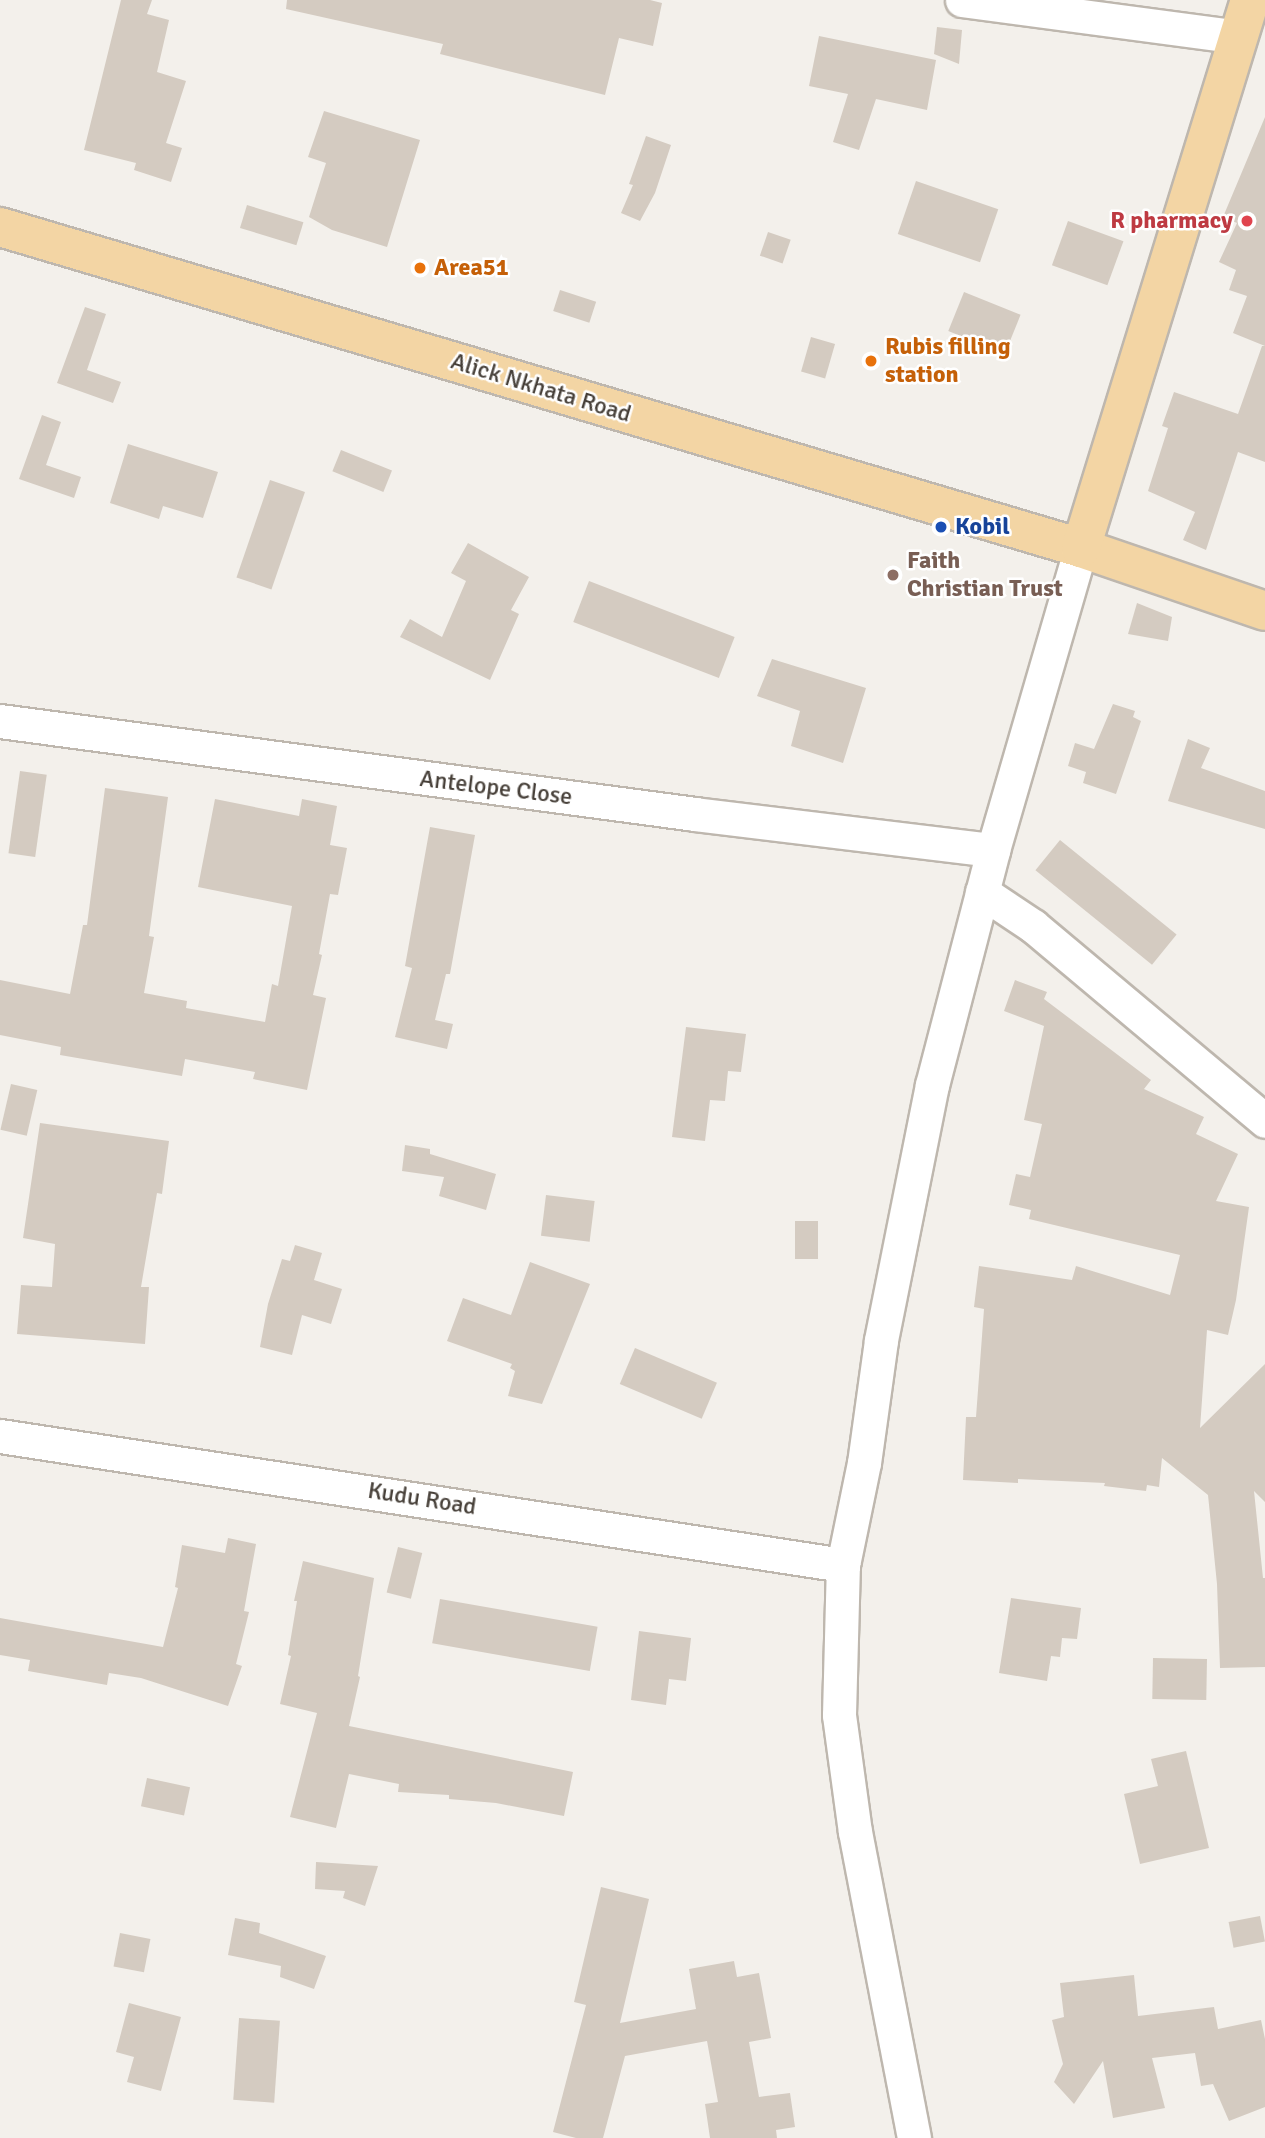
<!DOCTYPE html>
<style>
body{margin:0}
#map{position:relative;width:1265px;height:2138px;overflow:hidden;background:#f3f0eb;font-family:Signika,sans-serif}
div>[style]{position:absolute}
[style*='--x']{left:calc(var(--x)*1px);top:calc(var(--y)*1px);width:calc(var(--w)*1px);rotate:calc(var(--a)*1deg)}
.building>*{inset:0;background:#d4cbc1;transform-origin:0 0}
.roads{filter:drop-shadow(2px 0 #beb7ae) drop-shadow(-2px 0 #beb7ae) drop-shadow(0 2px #beb7ae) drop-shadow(0 -2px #beb7ae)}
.minor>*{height:33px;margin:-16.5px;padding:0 16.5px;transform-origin:16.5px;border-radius:16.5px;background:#fff}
.major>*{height:38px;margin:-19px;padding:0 19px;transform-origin:19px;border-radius:19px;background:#f3d5a4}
.dots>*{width:19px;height:19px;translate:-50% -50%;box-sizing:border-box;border:4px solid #fff;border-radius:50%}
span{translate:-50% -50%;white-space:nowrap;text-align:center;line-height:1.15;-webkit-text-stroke:5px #fff;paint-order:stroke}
.health-label{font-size:24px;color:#be3a42;font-weight:700}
.right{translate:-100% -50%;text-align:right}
.food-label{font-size:24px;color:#c56008;font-weight:700}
.left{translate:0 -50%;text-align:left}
.street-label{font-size:24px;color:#474039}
.transit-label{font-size:24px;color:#164399;font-weight:700}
.education-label{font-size:24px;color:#785e54;font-weight:700}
</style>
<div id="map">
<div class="building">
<i style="clip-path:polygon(121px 0,152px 0,147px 14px,169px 20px,157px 72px,186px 81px,166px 143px,182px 148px,171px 182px,134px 170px,136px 163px,84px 150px)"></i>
<i style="clip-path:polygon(287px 0,650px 0,662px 3px,653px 46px,619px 38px,605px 95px,440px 54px,443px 44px,286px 9px)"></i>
<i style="clip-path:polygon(937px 27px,962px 30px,959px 64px,934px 54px)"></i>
<i style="clip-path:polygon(819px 36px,936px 60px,927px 110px,876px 99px,859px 150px,833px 142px,848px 94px,809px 86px)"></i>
<i style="clip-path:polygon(324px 111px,420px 140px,387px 247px,332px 230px,309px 217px,326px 163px,308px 157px)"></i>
<i style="clip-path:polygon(1265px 117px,1265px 462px,1238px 452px,1206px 550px,1183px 540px,1195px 512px,1148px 491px,1168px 428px,1162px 426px,1174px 392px,1238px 414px,1262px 346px,1265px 346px,1233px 333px,1247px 296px,1229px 290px,1236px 270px,1219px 262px,1237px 223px,1223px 217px)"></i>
<i style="clip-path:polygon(646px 136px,671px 145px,655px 193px,640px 221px,621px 213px,633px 185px,629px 184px)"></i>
<i style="left:916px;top:181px;width:87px;height:56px;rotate:19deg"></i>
<i style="left:247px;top:205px;width:59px;height:24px;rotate:17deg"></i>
<i style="left:1068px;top:221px;width:59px;height:47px;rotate:20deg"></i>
<i style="left:768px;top:232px;width:24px;height:25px;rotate:19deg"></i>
<i style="left:560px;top:290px;width:38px;height:22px;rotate:18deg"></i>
<i style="left:964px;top:292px;width:61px;height:42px;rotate:22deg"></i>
<i style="clip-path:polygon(85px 307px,106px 314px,87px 370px,121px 382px,113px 403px,57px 383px)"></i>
<i style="left:811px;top:337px;width:25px;height:36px;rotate:16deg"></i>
<i style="clip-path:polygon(42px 415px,61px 422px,46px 465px,81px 477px,74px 498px,19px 479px)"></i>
<i style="clip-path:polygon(128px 444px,218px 472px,203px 518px,163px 506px,159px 519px,110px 503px)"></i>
<i style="left:341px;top:450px;width:55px;height:23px;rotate:22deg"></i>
<i style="left:270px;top:480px;width:37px;height:103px;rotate:19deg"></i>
<i style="clip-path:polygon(468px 543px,529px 577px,511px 610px,519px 614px,490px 680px,400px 637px,410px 619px,442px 637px,466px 581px,451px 573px)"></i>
<i style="left:589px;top:581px;width:156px;height:44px;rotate:21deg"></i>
<i style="clip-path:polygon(1137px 603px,1172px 617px,1168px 641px,1128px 634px)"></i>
<i style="clip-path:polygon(772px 659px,866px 688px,843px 763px,791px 746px,800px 711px,757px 696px)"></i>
<i style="clip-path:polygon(1113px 704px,1135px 711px,1133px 717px,1141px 721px,1116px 794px,1083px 783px,1086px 772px,1068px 766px,1075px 743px,1094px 749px)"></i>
<i style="clip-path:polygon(1188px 739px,1210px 748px,1201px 768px,1265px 791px,1265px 829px,1168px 801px)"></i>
<i style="left:20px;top:771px;width:27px;height:83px;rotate:8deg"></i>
<i style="clip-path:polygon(105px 788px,168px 797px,149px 936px,154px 937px,144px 993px,187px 1001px,186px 1008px,265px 1022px,272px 984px,278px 986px,292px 906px,198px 887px,215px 799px,299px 816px,302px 799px,337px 806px,330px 845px,347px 848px,338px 895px,330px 894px,319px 954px,322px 955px,313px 995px,326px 998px,307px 1090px,253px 1079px,255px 1072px,185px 1059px,182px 1076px,60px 1055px,61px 1047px,0 1035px,0 980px,70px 994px,83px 925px,87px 925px)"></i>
<i style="clip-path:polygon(430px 827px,475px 835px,450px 974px,446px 974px,435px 1020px,453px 1024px,447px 1049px,395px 1037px,412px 968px,405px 966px)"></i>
<i style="left:1060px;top:840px;width:150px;height:39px;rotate:39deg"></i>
<i style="clip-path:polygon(1015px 980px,1047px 992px,1044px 999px,1151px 1080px,1144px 1089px,1204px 1117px,1196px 1134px,1238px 1154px,1216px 1201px,1249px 1207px,1236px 1300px,1228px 1335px,1207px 1330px,1200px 1428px,1265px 1364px,1265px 1502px,1254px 1491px,1263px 1578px,1265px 1578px,1265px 1667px,1220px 1668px,1217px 1584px,1208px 1495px,1162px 1458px,1159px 1487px,1147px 1485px,1146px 1491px,1104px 1486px,1105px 1483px,1018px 1479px,1018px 1483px,963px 1480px,966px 1417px,976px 1417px,984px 1309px,974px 1307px,979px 1266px,1072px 1280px,1076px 1266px,1170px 1295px,1180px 1255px,1029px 1219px,1031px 1210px,1009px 1205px,1016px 1174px,1030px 1177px,1042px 1124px,1024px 1120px,1044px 1026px,1004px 1011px)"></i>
<i style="clip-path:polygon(686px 1027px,746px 1034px,741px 1072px,728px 1071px,725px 1101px,710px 1100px,705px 1141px,672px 1137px)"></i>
<i style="left:11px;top:1084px;width:27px;height:47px;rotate:13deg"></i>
<i style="clip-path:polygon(40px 1123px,169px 1141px,162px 1194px,157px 1193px,141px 1287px,149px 1287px,145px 1344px,17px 1334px,21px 1285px,52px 1287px,55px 1244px,23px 1238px)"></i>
<i style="clip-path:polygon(405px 1145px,430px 1149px,430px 1154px,496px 1174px,486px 1210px,439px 1196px,444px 1177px,402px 1171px)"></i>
<i style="left:546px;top:1195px;width:49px;height:41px;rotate:7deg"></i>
<i style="left:795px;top:1221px;width:23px;height:38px"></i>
<i style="clip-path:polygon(295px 1245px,322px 1253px,314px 1280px,342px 1289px,331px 1324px,302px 1315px,292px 1355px,260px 1347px,268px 1304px,282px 1259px,290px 1261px)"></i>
<i style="clip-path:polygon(530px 1262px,590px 1284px,542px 1404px,508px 1396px,515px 1371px,510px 1368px,512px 1364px,447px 1341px,463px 1298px,511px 1315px)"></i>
<i style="left:635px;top:1348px;width:89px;height:39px;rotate:23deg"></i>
<i style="clip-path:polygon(228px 1538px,256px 1544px,244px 1611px,249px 1612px,236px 1664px,242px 1666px,228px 1706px,141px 1678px,109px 1673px,107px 1685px,28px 1671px,30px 1660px,0 1655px,0 1618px,163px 1647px,178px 1588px,175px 1587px,182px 1545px,225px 1553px)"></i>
<i style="left:398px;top:1547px;width:25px;height:47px;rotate:14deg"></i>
<i style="clip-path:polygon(303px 1561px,374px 1578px,358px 1676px,360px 1677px,349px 1726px,573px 1772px,564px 1816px,496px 1803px,449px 1799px,449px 1795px,398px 1792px,399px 1784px,349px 1774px,336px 1828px,290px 1817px,317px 1713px,280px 1704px,291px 1656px,288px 1655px,297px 1601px,294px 1601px)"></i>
<i style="clip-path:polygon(1011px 1598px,1081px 1608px,1077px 1639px,1062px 1638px,1060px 1657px,1051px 1656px,1047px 1681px,999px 1673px)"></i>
<i style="left:440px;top:1599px;width:160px;height:45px;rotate:10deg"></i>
<i style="clip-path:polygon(639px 1631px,691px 1638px,686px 1681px,669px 1679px,666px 1705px,631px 1700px)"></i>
<i style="left:1153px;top:1658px;width:54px;height:41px;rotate:1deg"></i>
<i style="clip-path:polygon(1186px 1751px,1209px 1848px,1140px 1864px,1124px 1794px,1158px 1786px,1151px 1759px)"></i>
<i style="left:147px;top:1778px;width:44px;height:29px;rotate:12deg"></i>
<i style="clip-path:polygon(316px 1862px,378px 1866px,365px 1906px,343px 1898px,345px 1891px,315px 1889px)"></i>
<i style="clip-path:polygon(601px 1887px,649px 1899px,620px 2023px,696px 2009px,689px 1969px,734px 1961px,737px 1977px,759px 1973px,771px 2038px,749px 2042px,759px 2097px,790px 2093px,795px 2127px,776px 2130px,777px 2138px,710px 2138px,705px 2104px,718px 2102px,707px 2041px,625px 2056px,603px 2138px,576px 2138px,553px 2132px,586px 2005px,574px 2002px)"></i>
<i style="left:1260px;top:1916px;width:26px;height:32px;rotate:79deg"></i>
<i style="clip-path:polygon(235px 1918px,260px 1923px,259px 1933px,326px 1956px,314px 1989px,280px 1977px,281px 1966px,228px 1955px)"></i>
<i style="left:120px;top:1933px;width:31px;height:34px;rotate:11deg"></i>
<i style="clip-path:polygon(1134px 1975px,1138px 2016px,1214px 2007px,1218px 2029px,1261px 2020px,1265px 2039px,1265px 2107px,1229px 2121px,1213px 2084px,1201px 2086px,1195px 2053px,1152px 2058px,1165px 2108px,1113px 2118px,1103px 2061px,1074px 2104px,1054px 2082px,1063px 2064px,1052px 2020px,1064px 2017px,1060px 1983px)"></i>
<i style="clip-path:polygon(129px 2003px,181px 2017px,161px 2091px,127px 2082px,134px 2057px,116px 2052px)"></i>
<i style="left:239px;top:2018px;width:41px;height:82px;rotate:4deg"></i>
</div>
<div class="roads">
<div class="minor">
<i style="--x:962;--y:0;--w:278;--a:7.6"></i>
<i style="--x:0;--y:721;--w:701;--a:7.62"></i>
<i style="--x:695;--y:814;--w:300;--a:6.9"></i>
<i style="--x:982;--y:892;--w:61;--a:33.7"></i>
<i style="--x:1033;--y:926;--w:303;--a:40"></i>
<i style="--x:0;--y:1436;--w:853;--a:8.7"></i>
<i style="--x:914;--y:2138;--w:312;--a:-100.9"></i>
<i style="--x:855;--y:1832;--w:118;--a:-97.8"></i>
<i style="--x:839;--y:1715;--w:150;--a:-88.5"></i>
<i style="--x:843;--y:1565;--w:104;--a:-78.4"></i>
<i style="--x:864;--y:1463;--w:124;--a:-82.1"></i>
<i style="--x:881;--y:1340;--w:260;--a:-78.7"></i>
<i style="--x:932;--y:1085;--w:243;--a:-75.4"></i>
<i style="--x:993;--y:850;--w:315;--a:-73.8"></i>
</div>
<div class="major">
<i style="--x:0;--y:227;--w:1128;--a:16.54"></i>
<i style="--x:1081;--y:548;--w:194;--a:18.9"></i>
<i style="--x:1081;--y:548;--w:573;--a:-72.86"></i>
</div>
</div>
<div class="dots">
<i style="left:1247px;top:221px;background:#e0444e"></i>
<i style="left:420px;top:268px;background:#e8710a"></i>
<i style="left:871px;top:361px;background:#e8710a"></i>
<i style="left:941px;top:527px;background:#1a4fb4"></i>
<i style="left:893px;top:575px;background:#8d6e63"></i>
</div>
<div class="health-label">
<span class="right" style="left:1233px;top:221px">R pharmacy</span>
</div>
<div class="food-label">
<span class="left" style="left:434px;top:268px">Area51</span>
<span class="left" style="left:885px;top:361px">Rubis filling<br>station</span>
</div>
<div class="street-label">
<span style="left:541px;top:388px;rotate:17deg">Alick Nkhata Road</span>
<span style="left:496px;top:788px;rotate:7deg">Antelope Close</span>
<span style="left:422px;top:1499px;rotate:9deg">Kudu Road</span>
</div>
<div class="transit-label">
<span class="left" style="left:955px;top:527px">Kobil</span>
</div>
<div class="education-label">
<span class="left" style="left:907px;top:575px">Faith<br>Christian Trust</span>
</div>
</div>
